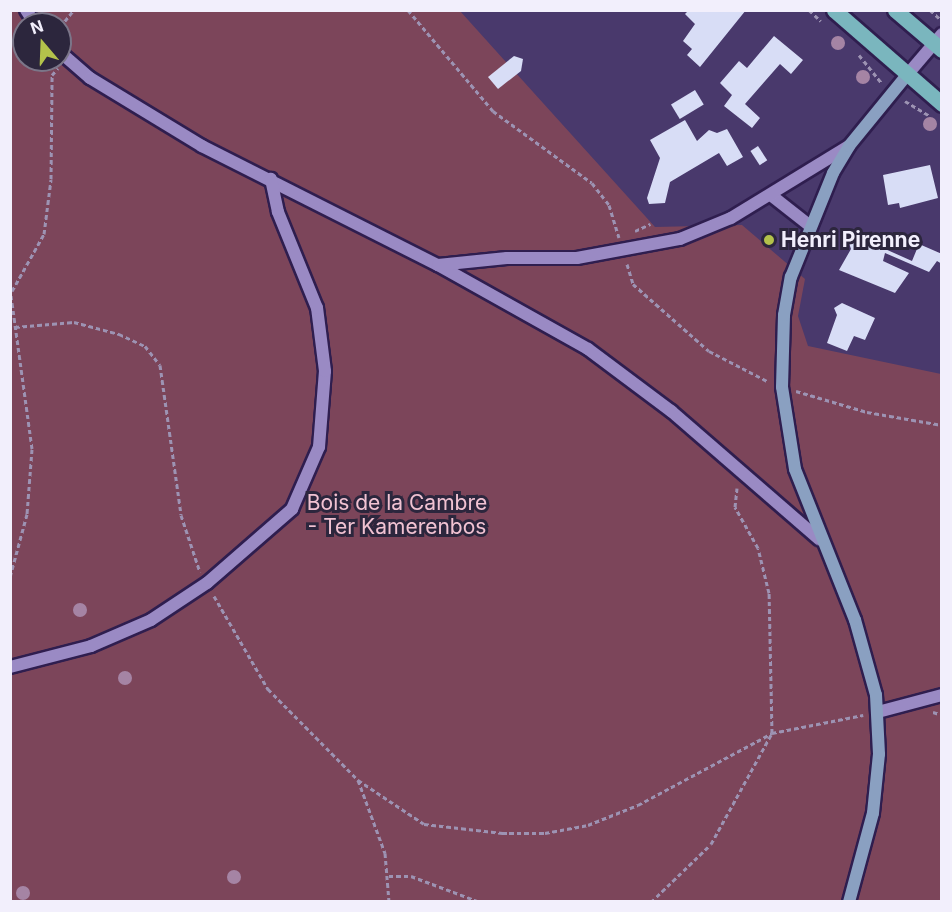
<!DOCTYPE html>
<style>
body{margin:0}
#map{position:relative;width:952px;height:912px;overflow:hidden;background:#49396c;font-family:Inter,sans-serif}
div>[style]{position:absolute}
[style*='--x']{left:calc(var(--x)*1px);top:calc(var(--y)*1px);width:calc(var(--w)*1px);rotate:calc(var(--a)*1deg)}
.green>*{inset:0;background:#7c455a}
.building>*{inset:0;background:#d8ddf6;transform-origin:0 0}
.path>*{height:3px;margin-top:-1.5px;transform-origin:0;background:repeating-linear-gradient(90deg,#9d93b3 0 4.5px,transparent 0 7.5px)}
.roads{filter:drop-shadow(2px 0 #2f1e4f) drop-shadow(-2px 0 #2f1e4f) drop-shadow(0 2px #2f1e4f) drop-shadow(0 -2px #2f1e4f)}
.street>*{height:12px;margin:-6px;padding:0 6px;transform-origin:6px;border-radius:6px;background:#9a8ac4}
.secondary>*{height:12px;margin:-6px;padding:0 6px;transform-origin:6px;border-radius:6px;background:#8aa0c1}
.primary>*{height:15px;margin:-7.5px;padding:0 7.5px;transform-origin:7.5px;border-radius:7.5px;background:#7ab6be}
.trees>*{width:14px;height:14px;margin:-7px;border-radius:50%;background:#a584a4}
.dots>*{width:16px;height:16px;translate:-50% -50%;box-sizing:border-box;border:3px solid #2c263d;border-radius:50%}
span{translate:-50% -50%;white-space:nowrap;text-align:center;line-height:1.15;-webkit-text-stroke:6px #2c263d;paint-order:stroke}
.poi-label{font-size:21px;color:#f2effc;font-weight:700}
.left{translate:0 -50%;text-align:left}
.park-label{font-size:21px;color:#f1c2d2}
.frame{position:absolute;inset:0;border:12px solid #f2effc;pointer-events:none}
.north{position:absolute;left:12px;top:12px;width:60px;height:60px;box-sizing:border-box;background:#2c263d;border:2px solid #7b7689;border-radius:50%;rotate:341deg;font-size:16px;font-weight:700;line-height:24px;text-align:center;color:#f2effc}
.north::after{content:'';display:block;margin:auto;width:21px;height:27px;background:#b3c24b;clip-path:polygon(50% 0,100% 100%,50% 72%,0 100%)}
</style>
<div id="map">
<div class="green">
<i style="clip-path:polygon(evenodd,10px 11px,460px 11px,655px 227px,742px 225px,805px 279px,798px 316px,808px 346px,941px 374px,941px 901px,11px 901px,10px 11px,24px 24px,60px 24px,60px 60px,24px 60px,24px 24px)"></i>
</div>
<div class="building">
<i style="clip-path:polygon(689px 10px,746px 10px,700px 67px,687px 55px,692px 49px,683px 41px,695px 24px,685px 14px)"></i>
<i style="clip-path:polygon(774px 36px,803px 60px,791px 74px,780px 64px,745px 104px,760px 118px,752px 128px,724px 106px,732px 95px,720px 83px,739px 61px,747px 68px)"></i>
<i style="clip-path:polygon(514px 56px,523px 59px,521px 71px,498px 89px,488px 77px)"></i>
<i style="left:695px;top:90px;width:17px;height:28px;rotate:59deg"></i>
<i style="clip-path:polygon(685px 120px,697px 141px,709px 130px,717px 133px,727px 129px,743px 157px,727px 166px,719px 153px,670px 182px,665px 203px,649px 204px,647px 198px,660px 158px,650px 140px)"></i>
<i style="left:758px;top:146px;width:17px;height:9px;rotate:57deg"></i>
<i style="clip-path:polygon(930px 165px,938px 198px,900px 208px,899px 203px,888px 205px,883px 175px)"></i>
<i style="clip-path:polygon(856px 236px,912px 261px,919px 244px,942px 254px,942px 264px,937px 261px,929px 272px,885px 253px,883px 261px,909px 273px,895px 293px,839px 270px,851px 249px,848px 240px)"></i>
<i style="clip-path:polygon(842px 303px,875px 318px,865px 340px,854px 336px,847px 351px,827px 343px,837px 315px,834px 308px)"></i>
</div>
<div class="path">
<i style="--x:408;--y:10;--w:132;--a:49.9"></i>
<i style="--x:493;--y:111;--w:122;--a:36"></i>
<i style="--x:592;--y:183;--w:28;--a:52"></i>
<i style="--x:609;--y:205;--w:34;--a:73"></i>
<i style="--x:809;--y:10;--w:16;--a:43"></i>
<i style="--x:930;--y:10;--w:13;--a:42"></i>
<i style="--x:60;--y:27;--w:22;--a:-51"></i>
<i style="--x:859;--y:55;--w:35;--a:51"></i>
<i style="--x:905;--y:101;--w:29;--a:31"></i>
<i style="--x:635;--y:231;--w:17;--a:-25"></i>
<i style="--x:627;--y:264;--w:21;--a:73"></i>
<i style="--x:633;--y:284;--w:101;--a:41.4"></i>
<i style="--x:709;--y:351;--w:65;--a:27.3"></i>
<i style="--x:10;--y:288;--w:162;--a:82.2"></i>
<i style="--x:32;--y:449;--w:65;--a:94.4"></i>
<i style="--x:27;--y:514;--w:65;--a:105.1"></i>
<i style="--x:12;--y:291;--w:65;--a:-60.7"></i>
<i style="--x:44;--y:234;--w:55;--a:-82.7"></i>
<i style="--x:51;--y:179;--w:104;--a:-89.4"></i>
<i style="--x:52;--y:75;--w:9;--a:-49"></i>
<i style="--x:15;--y:327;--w:59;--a:-4.8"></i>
<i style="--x:74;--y:322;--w:47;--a:14.9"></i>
<i style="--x:119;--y:334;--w:29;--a:25"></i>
<i style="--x:145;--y:346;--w:24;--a:52"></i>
<i style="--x:160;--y:365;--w:151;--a:82"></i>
<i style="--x:181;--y:515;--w:60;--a:71.6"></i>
<i style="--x:796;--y:391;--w:74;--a:16.5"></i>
<i style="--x:867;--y:412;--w:76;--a:9.8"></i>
<i style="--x:214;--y:596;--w:108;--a:59.9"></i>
<i style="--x:268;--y:689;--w:128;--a:45.3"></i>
<i style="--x:358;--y:780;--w:79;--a:33.7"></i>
<i style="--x:424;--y:824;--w:79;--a:6.6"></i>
<i style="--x:502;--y:833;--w:43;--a:0"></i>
<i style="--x:545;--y:833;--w:44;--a:-10.5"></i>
<i style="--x:588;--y:825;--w:54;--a:-21.8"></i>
<i style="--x:638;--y:805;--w:152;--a:-28.2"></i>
<i style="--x:772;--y:733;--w:93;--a:-11.2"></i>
<i style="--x:933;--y:712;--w:9;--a:18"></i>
<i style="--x:358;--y:780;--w:78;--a:69.7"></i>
<i style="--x:385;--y:853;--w:49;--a:85.3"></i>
<i style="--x:389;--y:876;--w:22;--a:0"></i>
<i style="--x:411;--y:876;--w:74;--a:20.6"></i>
<i style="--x:651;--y:902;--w:83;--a:-44"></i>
<i style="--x:711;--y:844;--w:127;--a:-61.2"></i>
<i style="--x:772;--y:733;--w:140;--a:-91.2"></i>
<i style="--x:769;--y:593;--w:46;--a:-103.7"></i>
<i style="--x:758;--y:548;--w:47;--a:-119.3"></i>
<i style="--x:735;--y:507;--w:19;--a:-84"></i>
</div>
<div class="roads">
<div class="street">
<i style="--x:26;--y:10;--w:17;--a:57"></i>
<i style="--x:60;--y:52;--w:40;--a:41"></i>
<i style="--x:90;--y:78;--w:131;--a:31.3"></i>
<i style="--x:202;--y:146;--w:264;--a:26.8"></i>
<i style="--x:438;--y:265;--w:172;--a:29.2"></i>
<i style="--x:588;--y:349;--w:104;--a:36.8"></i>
<i style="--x:671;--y:411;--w:196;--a:40.9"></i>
<i style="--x:907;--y:75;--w:54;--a:-49.5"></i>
<i style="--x:772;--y:196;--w:47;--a:38.1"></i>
<i style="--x:438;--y:265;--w:69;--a:-5.8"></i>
<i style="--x:507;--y:258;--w:70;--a:0"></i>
<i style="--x:577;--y:258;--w:105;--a:-10.5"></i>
<i style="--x:680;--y:239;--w:55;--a:-22.4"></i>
<i style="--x:731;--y:218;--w:138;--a:-31.4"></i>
<i style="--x:10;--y:667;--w:84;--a:-14.5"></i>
<i style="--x:91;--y:646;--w:65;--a:-23.4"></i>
<i style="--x:151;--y:620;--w:67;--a:-33.5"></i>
<i style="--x:207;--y:583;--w:113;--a:-41"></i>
<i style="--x:292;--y:509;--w:68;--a:-66.5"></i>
<i style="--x:319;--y:447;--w:76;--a:-85.5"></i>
<i style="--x:325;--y:371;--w:64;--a:-97.2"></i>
<i style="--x:317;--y:308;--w:104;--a:-112.1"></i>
<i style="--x:278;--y:212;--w:34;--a:-102"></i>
<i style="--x:878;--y:712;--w:66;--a:-14.9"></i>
</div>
<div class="secondary">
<i style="--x:849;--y:902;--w:92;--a:-74.9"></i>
<i style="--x:873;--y:813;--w:59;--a:-84.2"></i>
<i style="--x:879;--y:754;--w:59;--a:-92.9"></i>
<i style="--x:876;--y:695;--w:78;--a:-105.6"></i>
<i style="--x:855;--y:620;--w:162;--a:-111.7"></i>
<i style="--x:795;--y:469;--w:83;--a:-99"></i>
<i style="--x:782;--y:387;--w:72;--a:-88.4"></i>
<i style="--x:784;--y:315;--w:39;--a:-80"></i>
<i style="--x:791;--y:277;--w:112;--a:-68"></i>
<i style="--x:833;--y:173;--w:31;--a:-59"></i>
<i style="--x:849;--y:146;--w:92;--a:-50.8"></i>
</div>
<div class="primary">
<i style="--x:834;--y:10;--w:143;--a:41"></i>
<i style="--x:895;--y:10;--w:62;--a:40.4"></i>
</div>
</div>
<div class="trees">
<i style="left:838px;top:43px"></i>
<i style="left:863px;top:77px"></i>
<i style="left:930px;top:124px"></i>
<i style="left:80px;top:610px"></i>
<i style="left:125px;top:678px"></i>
<i style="left:234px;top:877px"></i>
<i style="left:23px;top:893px"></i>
</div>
<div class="dots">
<i style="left:769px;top:240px;background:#b3c24b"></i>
</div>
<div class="poi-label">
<span class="left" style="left:781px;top:240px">Henri Pirenne</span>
</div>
<div class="park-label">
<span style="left:397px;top:515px">Bois de la Cambre<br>- Ter Kamerenbos</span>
</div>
<div class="frame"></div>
<div class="north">N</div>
</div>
